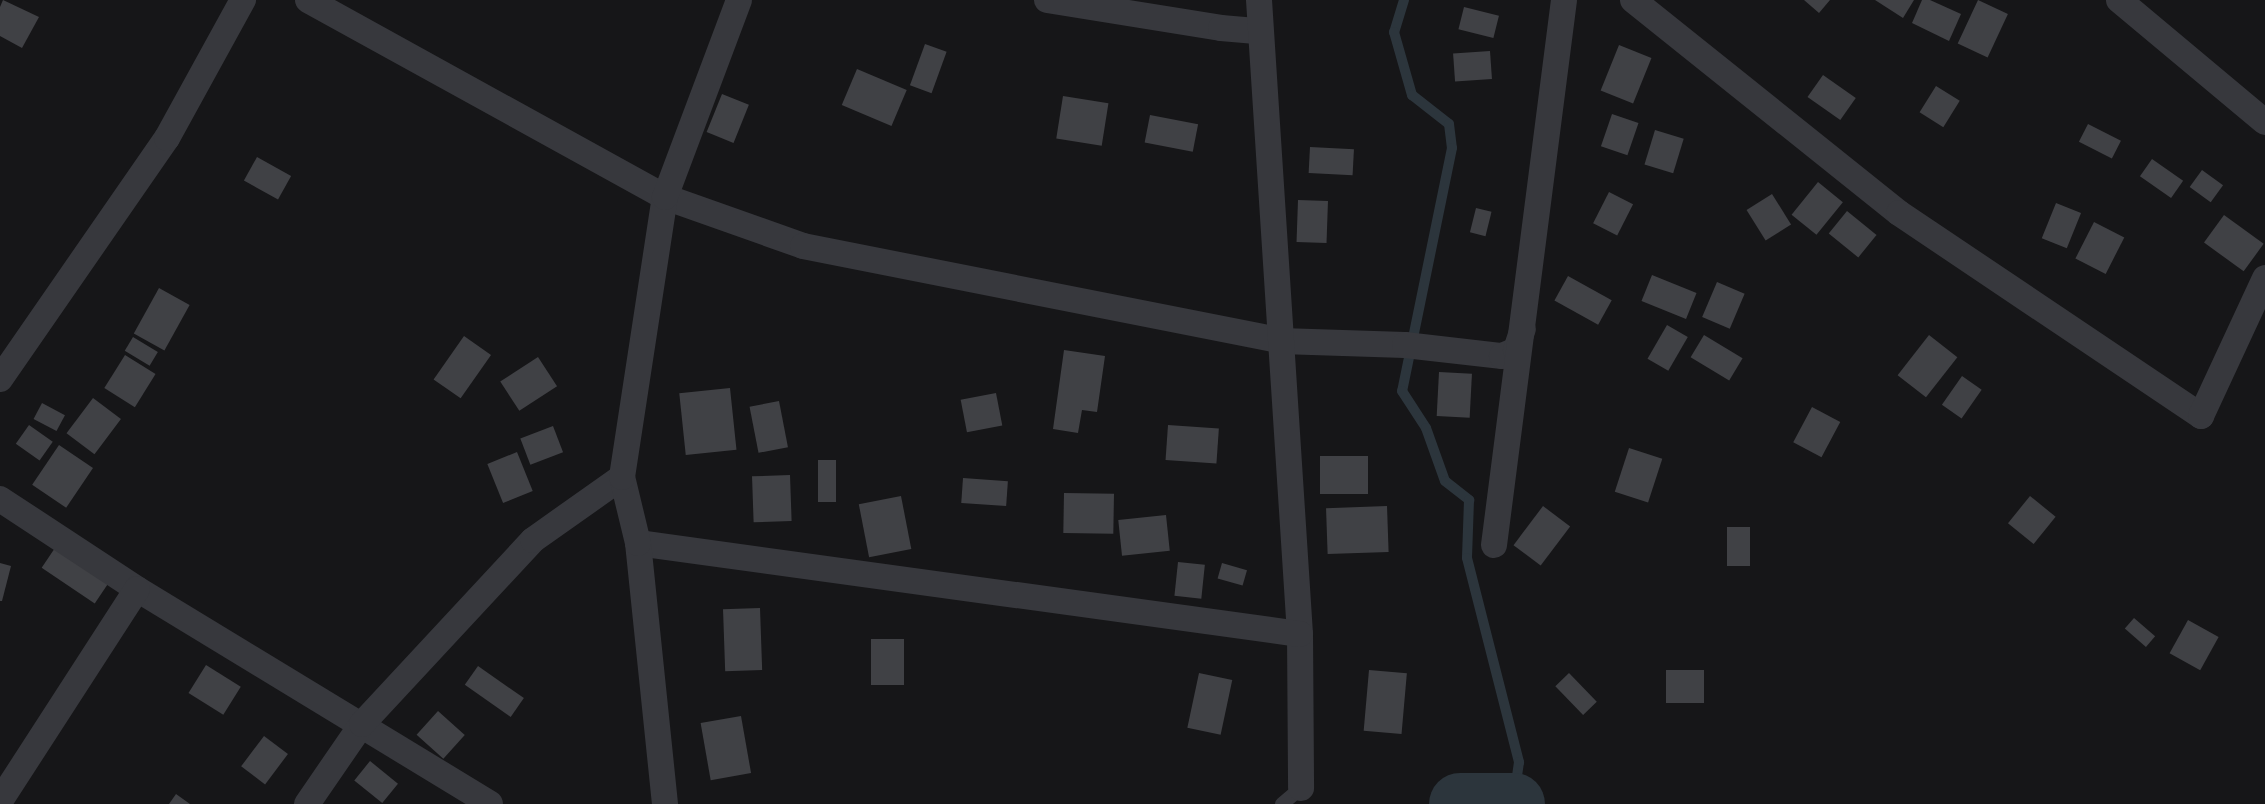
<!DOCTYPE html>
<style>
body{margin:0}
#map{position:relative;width:2265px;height:804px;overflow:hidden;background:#161618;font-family:Lato,sans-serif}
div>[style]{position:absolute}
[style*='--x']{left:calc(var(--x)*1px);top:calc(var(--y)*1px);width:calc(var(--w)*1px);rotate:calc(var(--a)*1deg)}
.stream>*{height:10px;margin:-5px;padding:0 5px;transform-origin:5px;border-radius:5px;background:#2c353c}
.river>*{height:62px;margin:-31px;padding:0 31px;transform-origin:31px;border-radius:31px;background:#2c353c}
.building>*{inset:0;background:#404145;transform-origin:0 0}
.service>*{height:14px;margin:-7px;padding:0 7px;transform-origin:7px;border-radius:7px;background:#37383d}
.minor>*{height:26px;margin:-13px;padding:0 13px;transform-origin:13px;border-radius:13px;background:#37383d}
span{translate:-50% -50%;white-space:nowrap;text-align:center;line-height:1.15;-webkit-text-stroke:4px #111113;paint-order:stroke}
</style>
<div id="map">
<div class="stream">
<i style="--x:1404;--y:0;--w:34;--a:107"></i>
<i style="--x:1394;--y:32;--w:66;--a:74.1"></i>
<i style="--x:1412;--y:95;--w:47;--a:38.1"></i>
<i style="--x:1449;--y:124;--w:24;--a:83"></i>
<i style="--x:1452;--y:148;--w:248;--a:101.6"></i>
<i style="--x:1402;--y:391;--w:44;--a:57"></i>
<i style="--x:1426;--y:428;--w:56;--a:70.3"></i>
<i style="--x:1445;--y:481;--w:31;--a:38"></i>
<i style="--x:1469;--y:500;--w:58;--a:92"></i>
<i style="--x:1467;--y:558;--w:211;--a:75.7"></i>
<i style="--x:1519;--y:762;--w:42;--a:98.1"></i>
</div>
<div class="river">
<i style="--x:1460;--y:804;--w:54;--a:0"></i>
</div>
<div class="building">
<i style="clip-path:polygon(3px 0,39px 17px,22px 48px,0 36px,0 7px)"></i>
<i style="clip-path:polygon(1804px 0,1830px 0,1819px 13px)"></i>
<i style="clip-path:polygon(1875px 0,1914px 0,1903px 18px)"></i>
<i style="clip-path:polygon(1922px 0,1930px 0,1961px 14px,1949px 41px,1912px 23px)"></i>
<i style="left:1978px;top:0;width:33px;height:48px;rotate:25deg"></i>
<i style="left:1464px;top:7px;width:36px;height:23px;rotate:14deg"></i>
<i style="left:925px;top:44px;width:23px;height:44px;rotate:20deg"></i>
<i style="left:1619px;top:45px;width:35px;height:49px;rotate:22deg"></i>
<i style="left:1490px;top:51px;width:28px;height:37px;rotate:86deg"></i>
<i style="left:857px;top:69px;width:54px;height:39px;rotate:23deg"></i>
<i style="left:1823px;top:75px;width:40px;height:27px;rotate:35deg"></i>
<i style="left:1936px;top:86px;width:28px;height:31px;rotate:32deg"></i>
<i style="left:722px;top:94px;width:29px;height:41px;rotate:22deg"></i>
<i style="left:1063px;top:96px;width:46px;height:43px;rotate:9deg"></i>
<i style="left:1612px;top:114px;width:28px;height:34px;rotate:19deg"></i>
<i style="left:1150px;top:115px;width:49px;height:28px;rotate:11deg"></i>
<i style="left:2088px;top:124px;width:37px;height:20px;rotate:27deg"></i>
<i style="left:1655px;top:130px;width:30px;height:36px;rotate:17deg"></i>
<i style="left:1310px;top:147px;width:44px;height:26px;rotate:3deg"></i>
<i style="left:257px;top:157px;width:39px;height:27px;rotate:29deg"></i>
<i style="left:2152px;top:159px;width:38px;height:21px;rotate:35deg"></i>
<i style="left:2202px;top:170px;width:26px;height:21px;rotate:36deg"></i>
<i style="left:1818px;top:182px;width:32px;height:42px;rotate:39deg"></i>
<i style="left:1609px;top:192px;width:27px;height:35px;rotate:27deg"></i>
<i style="left:1772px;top:194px;width:36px;height:30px;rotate:58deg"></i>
<i style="left:1298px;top:200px;width:30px;height:42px;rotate:2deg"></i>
<i style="left:2056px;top:203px;width:27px;height:38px;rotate:22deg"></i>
<i style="left:1476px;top:208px;width:16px;height:25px;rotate:14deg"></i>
<i style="left:1847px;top:211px;width:38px;height:29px;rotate:39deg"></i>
<i style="left:2224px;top:215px;width:49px;height:34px;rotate:36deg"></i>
<i style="left:2094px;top:222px;width:34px;height:41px;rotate:27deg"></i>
<i style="left:1652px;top:275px;width:48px;height:28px;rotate:22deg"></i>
<i style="left:1568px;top:276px;width:50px;height:28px;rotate:29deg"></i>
<i style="left:1717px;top:282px;width:30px;height:38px;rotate:23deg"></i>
<i style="left:159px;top:288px;width:35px;height:52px;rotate:29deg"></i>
<i style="left:1667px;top:325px;width:24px;height:39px;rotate:30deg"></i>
<i style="left:1704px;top:335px;width:45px;height:26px;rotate:31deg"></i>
<i style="left:1929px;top:335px;width:36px;height:51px;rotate:38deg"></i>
<i style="left:464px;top:336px;width:33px;height:53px;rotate:35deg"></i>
<i style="left:133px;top:337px;width:29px;height:16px;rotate:31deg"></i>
<i style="clip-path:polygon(1064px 350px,1105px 356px,1097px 412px,1082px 410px,1078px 433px,1053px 429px)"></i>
<i style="left:125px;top:355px;width:36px;height:39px;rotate:32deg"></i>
<i style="left:538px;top:357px;width:35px;height:45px;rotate:57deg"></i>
<i style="left:1439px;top:372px;width:33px;height:44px;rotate:3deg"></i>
<i style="left:1962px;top:376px;width:24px;height:35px;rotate:35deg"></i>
<i style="left:730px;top:388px;width:62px;height:51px;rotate:84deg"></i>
<i style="left:996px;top:393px;width:33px;height:36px;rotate:79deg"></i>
<i style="left:93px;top:398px;width:35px;height:44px;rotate:37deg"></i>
<i style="left:779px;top:401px;width:47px;height:30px;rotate:79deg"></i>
<i style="left:42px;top:403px;width:26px;height:18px;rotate:28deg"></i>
<i style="left:1812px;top:407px;width:32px;height:40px;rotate:28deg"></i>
<i style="left:29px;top:425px;width:29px;height:23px;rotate:35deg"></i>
<i style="left:1168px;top:425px;width:51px;height:35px;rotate:4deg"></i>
<i style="left:553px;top:426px;width:28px;height:35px;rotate:69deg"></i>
<i style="left:59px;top:445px;width:41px;height:48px;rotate:34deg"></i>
<i style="left:1629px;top:448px;width:35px;height:46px;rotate:18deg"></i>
<i style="left:517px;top:452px;width:42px;height:32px;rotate:68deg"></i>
<i style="left:1320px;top:456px;width:48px;height:38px"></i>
<i style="left:818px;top:460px;width:18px;height:42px"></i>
<i style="left:790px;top:475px;width:46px;height:38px;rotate:88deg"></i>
<i style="left:963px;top:478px;width:45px;height:25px;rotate:4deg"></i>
<i style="left:1064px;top:493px;width:50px;height:40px;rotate:1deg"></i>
<i style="left:901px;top:496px;width:54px;height:43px;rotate:79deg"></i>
<i style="left:2030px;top:496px;width:33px;height:35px;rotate:39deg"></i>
<i style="left:1387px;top:506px;width:46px;height:61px;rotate:88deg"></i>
<i style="left:1543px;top:506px;width:34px;height:49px;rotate:37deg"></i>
<i style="left:1166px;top:515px;width:36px;height:48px;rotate:84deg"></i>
<i style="left:1727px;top:527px;width:23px;height:39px"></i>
<i style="left:59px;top:542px;width:64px;height:31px;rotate:34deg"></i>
<i style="left:1178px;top:562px;width:27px;height:34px;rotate:6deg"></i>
<i style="clip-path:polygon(0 563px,11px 566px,2px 601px,0 601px)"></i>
<i style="left:1222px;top:563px;width:26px;height:16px;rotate:16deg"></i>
<i style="left:760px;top:608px;width:62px;height:37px;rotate:88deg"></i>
<i style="left:2134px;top:618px;width:28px;height:14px;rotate:41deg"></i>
<i style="left:2188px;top:620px;width:35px;height:38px;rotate:29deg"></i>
<i style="left:871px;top:639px;width:33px;height:46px"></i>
<i style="left:206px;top:665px;width:41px;height:33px;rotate:32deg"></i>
<i style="left:478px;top:666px;width:56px;height:23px;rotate:35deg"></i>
<i style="left:1369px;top:670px;width:38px;height:61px;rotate:5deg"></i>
<i style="left:1704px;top:670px;width:33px;height:38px;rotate:90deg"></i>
<i style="left:1199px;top:673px;width:34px;height:56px;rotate:12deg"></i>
<i style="left:1569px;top:673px;width:40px;height:19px;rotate:46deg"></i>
<i style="left:438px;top:711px;width:36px;height:32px;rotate:42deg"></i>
<i style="left:741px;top:716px;width:58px;height:41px;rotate:80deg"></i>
<i style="left:264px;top:736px;width:30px;height:38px;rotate:37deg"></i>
<i style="left:370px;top:761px;width:36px;height:25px;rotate:39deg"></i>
<i style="clip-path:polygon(176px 794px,190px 804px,169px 804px)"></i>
</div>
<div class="service">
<i style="--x:1282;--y:804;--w:25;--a:-40"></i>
</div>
<div class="minor">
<i style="--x:308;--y:0;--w:408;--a:28.9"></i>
<i style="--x:665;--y:197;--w:146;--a:19.5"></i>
<i style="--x:803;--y:246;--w:487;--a:11.2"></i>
<i style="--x:1281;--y:341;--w:124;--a:1.8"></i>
<i style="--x:1405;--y:345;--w:98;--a:6.5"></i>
<i style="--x:1502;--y:356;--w:15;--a:-23"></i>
<i style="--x:1516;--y:350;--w:22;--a:-72"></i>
<i style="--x:1047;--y:0;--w:176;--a:9.1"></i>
<i style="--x:1221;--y:28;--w:38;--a:5"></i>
<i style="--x:1259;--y:0;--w:635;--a:86.3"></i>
<i style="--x:1300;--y:634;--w:154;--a:89.6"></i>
<i style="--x:1633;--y:0;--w:341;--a:38.7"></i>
<i style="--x:1899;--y:213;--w:364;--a:33.9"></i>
<i style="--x:2201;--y:416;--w:152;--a:-65.1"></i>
<i style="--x:2119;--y:0;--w:190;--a:39.9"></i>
<i style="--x:0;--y:379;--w:293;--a:-55.3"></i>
<i style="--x:167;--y:138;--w:158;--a:-61.2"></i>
<i style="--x:0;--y:499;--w:164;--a:33.3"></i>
<i style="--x:137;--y:589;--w:413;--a:31.3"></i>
<i style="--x:638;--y:543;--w:668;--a:7.83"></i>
<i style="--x:1494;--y:545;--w:549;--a:-82.68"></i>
<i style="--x:0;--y:801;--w:252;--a:-57.1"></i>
<i style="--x:307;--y:804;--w:97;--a:-55.5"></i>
<i style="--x:362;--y:724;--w:251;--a:-47.1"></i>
<i style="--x:533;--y:540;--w:109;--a:-35.3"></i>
<i style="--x:665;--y:804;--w:262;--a:-95.9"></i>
<i style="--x:638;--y:543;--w:68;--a:-103.6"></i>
<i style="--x:622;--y:477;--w:283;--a:-81.3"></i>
<i style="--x:665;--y:197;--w:210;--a:-69.4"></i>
</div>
</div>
